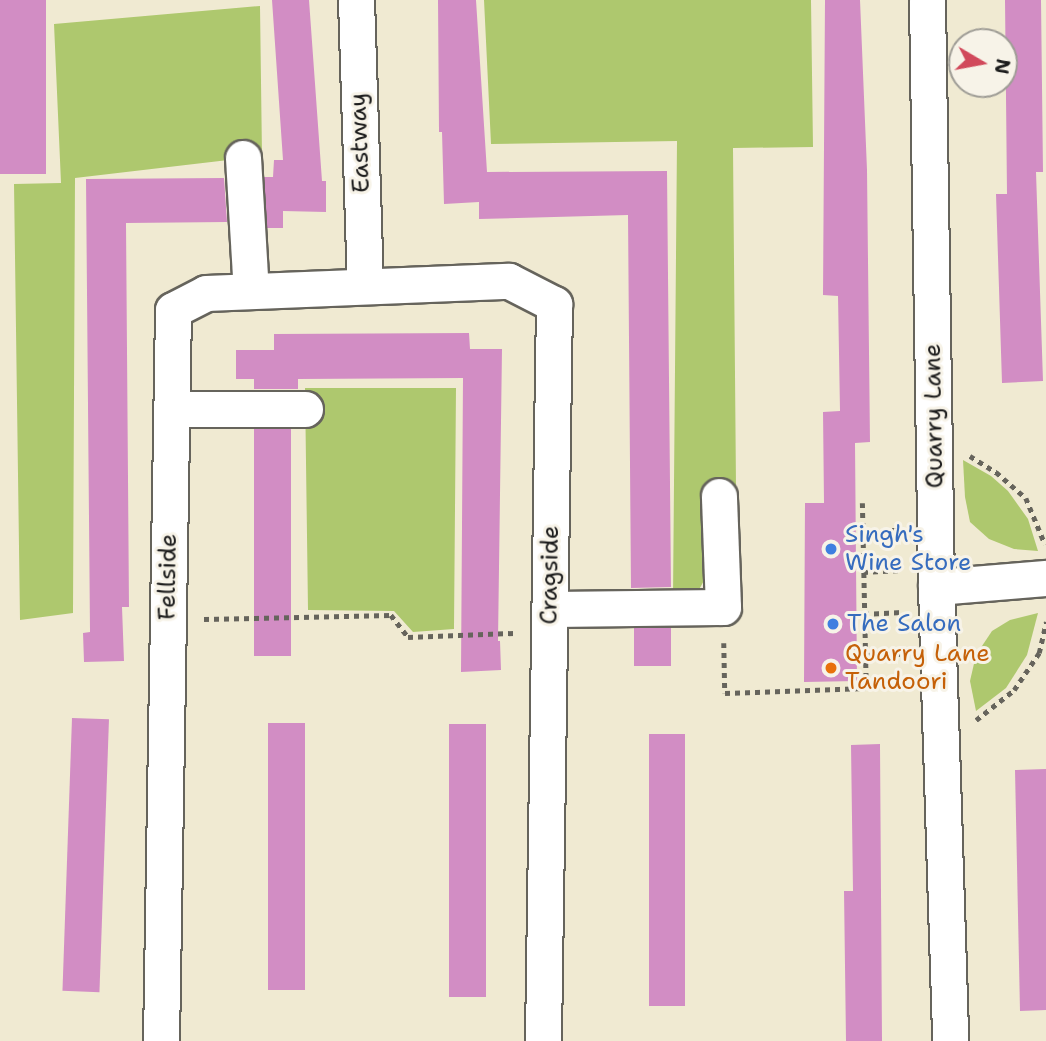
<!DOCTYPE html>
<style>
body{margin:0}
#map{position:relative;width:1046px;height:1041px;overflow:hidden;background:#f0ead2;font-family:"Shantell Sans",sans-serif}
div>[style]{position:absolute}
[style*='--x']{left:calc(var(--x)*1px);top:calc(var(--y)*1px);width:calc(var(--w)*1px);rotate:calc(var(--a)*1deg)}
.green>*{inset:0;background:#aec86e}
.building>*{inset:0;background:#d28dc4;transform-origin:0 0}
.path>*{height:4.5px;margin-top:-2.25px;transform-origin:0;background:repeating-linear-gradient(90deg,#66645c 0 5px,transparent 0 10px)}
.roads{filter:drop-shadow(2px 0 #66645c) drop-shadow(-2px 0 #66645c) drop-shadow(0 2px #66645c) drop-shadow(0 -2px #66645c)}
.minor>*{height:35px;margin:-17.5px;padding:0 17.5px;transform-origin:17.5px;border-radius:17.5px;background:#fff}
.dots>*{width:19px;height:19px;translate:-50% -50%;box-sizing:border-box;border:4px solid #f7f3e8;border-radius:50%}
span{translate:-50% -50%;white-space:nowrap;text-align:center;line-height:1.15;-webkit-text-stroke:6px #f7f3e8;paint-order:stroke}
.street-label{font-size:24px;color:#1c1c1c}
.shop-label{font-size:24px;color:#366cbe}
.left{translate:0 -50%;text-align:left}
.food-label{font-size:24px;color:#c56008}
.north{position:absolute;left:948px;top:28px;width:70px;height:70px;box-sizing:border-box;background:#f7f3e8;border:2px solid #9f9d96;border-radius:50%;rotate:100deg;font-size:19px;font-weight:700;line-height:28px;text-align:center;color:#1c1c1c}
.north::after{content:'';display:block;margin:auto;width:24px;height:32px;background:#d1495b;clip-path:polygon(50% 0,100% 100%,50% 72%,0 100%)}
</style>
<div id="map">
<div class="green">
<i style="clip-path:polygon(484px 0,811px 0,813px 147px,733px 148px,736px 487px,705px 488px,707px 575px,695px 597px,673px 598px,677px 141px,491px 144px)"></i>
<i style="clip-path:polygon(260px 6px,262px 156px,75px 178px,73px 613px,20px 620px,14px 184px,61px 183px,54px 24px)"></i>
<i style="clip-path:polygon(305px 388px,456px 388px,454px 629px,413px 632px,394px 611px,308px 610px)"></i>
<i style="clip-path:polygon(963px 460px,991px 476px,1008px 491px,1028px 519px,1038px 551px,1014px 549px,989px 539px,970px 522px,965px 497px)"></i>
<i style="clip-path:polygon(1038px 613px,1027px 655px,1006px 688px,976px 711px,970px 681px,976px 655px,992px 631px,1010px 620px)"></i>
</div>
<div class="building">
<i style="left:0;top:0;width:46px;height:174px"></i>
<i style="clip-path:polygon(272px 0,309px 0,322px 181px,326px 181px,326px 212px,283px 211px,283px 228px,267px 228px,264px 177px,273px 177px,274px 160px,283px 160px)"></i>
<i style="clip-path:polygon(438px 0,476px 0,487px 172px,667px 171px,671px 587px,631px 588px,628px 215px,479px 219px,479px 202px,444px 204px,442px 132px,439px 132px)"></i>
<i style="clip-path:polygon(825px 0,860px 0,867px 170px,870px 442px,855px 443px,857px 681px,804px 682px,805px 503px,824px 503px,823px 412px,840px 411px,838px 296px,823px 295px)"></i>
<i style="clip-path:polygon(1005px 0,1041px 0,1043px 172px,1036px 172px,1043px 381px,1002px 383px,996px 194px,1007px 194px)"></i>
<i style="clip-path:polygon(224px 178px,227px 222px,126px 223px,129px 607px,122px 607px,124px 661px,84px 662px,83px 633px,90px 632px,86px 179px)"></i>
<i style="clip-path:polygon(469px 333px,470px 349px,502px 349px,498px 641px,500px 641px,501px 670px,461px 672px,463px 378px,298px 379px,298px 389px,254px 389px,254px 379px,236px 379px,236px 350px,274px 350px,274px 334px)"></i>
<i style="left:254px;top:429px;width:37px;height:227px"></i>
<i style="left:634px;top:628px;width:37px;height:38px"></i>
<i style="left:72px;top:718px;width:37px;height:273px;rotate:2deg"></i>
<i style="left:268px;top:723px;width:37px;height:267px"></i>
<i style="left:449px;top:724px;width:37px;height:273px"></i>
<i style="left:649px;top:734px;width:36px;height:272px"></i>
<i style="clip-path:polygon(880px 744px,882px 1041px,846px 1041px,844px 891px,853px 891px,851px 745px)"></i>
<i style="clip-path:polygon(1046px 769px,1046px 1010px,1020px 1011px,1015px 770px)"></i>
</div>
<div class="path">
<i style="--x:970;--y:456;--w:31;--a:32"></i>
<i style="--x:996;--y:472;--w:40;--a:41"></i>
<i style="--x:1026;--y:498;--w:50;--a:67.6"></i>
<i style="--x:862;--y:530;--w:38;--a:0"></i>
<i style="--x:863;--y:572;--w:38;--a:-3"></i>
<i style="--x:864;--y:614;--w:38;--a:-3"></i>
<i style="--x:204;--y:619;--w:187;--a:-1.2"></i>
<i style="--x:391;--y:615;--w:28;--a:52"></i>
<i style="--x:408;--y:637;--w:106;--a:-2.2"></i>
<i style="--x:724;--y:643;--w:50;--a:88.9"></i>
<i style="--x:725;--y:693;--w:141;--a:-2"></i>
<i style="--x:866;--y:688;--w:185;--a:-91.2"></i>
<i style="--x:865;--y:655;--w:38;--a:-2"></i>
<i style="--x:976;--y:720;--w:48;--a:-38.3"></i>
<i style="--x:1014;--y:690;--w:45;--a:-56"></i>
<i style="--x:1039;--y:653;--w:32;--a:-77"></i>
</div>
<div class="roads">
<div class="minor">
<i style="--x:356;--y:0;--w:286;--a:88.2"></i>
<i style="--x:927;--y:0;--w:587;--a:89.12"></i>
<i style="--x:936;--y:587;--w:454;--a:88.2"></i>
<i style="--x:243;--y:158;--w:133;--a:86.6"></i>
<i style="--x:171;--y:409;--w:134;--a:0"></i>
<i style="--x:936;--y:587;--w:110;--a:-4.7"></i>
<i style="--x:550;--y:609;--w:173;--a:-0.7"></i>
<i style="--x:723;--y:607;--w:111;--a:-92.1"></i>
<i style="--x:161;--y:1041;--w:731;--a:-89.06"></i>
<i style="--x:173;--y:310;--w:37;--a:-27"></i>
<i style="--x:206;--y:293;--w:303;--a:-2.3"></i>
<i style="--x:509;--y:281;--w:51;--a:27.1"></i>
<i style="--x:554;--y:304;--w:737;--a:90.86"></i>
</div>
</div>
<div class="dots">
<i style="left:831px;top:549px;background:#3f7fe0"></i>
<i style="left:833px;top:624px;background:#3f7fe0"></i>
<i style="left:831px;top:668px;background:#e8710a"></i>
</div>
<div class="street-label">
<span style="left:360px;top:143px;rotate:-92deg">Eastway</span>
<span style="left:934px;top:416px;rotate:-91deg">Quarry Lane</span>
<span style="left:550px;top:575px;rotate:-89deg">Cragside</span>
<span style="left:168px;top:577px;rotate:-89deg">Fellside</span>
</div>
<div class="shop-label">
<span class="left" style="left:845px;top:549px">Singh's<br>Wine Store</span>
<span class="left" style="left:847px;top:624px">The Salon</span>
</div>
<div class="food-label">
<span class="left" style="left:845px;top:668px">Quarry Lane<br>Tandoori</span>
</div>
<div class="north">N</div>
</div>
